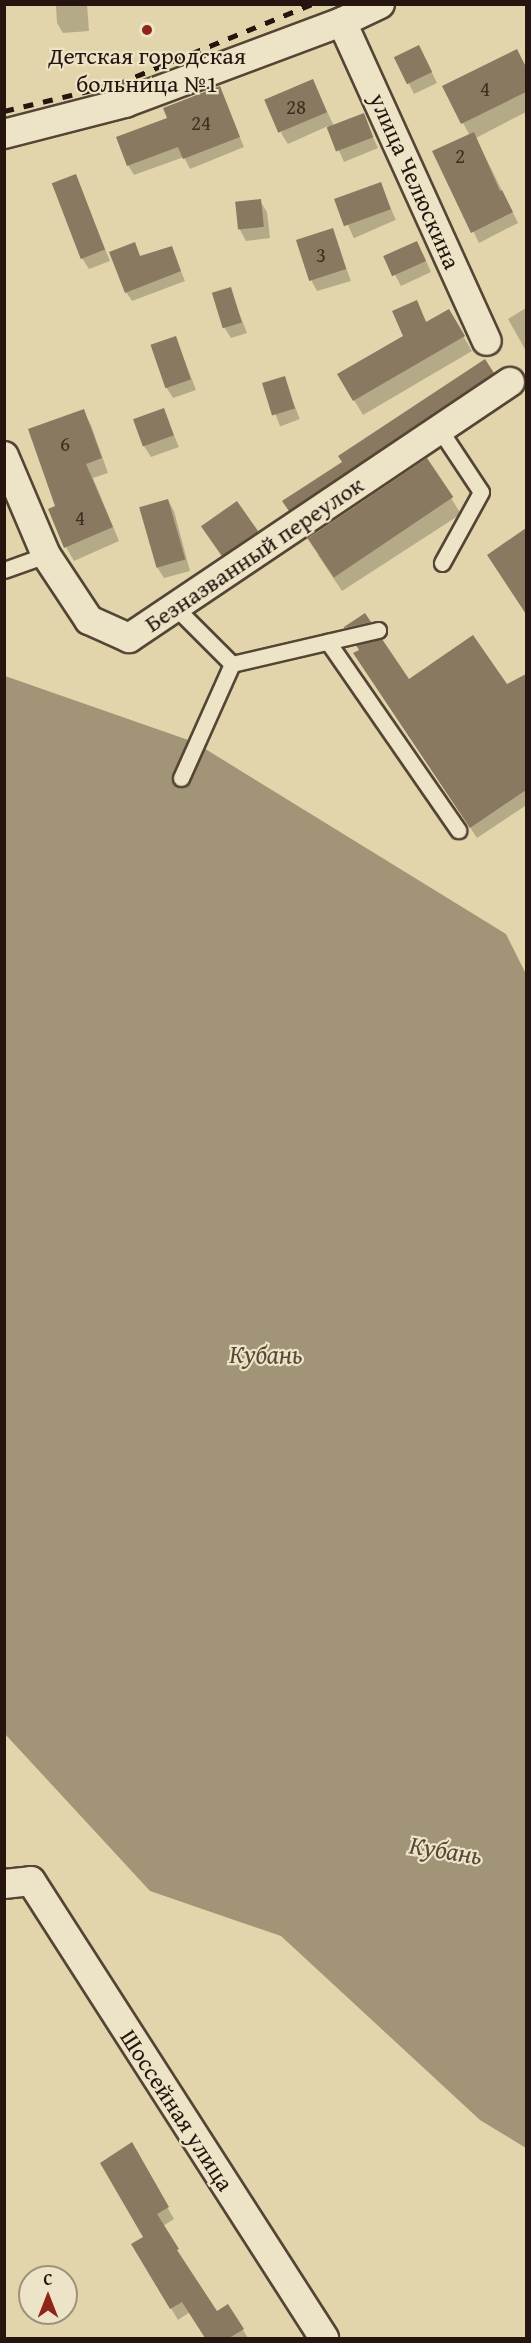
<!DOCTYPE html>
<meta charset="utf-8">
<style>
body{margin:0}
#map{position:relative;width:531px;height:2343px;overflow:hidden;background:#e3d5ab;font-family:"Gentium Book Plus",serif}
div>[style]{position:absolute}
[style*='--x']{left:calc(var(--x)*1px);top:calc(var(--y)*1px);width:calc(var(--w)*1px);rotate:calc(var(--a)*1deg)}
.water>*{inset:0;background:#a29476}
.shadow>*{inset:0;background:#0003;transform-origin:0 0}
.building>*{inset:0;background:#887960;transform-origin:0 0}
.roads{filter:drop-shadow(2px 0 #544535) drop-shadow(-2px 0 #544535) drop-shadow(0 2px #544535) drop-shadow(0 -2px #544535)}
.lane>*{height:15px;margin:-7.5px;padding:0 7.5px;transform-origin:7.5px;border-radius:7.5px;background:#ede4c8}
.street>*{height:28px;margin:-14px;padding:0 14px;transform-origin:14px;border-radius:14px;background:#ede4c8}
.rail>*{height:4.5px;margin-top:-2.25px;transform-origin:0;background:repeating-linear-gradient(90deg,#25150e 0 10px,transparent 0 20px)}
.dots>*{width:16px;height:16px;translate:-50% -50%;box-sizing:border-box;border:3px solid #ede4c8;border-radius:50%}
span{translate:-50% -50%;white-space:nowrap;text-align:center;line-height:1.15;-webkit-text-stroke:4.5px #ede4c8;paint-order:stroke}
.number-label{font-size:21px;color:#3e2e22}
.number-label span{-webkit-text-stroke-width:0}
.poi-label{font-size:24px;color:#25150e}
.street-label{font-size:24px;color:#25150e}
.water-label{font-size:26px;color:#574838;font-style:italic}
.frame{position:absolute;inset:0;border:6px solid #25150e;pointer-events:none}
.north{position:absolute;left:18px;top:2265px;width:60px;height:60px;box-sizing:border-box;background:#ede4c8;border:2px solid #9d917e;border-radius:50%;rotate:0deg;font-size:16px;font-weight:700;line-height:24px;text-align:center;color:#25150e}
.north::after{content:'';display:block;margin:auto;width:21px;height:27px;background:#8f2418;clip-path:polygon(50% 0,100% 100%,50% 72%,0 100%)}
</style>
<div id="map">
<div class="water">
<i style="clip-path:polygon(5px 676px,194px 742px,506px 934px,526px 974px,526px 2148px,480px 2120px,281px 1936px,150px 1891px,5px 1734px)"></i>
</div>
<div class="shadow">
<i style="clip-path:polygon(4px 4px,87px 4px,89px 31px,63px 33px,57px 23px,56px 6px)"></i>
<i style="clip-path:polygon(517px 51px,526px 68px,526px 112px,476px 138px,518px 223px,479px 243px,434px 151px,470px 136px,444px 87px)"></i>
<i style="clip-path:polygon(396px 58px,425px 58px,437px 83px,414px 94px)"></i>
<i style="clip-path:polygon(219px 88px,244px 147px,190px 169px,184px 157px,134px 175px,128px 165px,169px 119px)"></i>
<i style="clip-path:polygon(318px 92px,334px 126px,363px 115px,378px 148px,344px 162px,328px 126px,288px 144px,281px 133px)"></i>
<i style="clip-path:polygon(75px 176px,110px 261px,89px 269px,82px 258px)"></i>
<i style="left:380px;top:184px;width:39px;height:46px;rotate:66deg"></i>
<i style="clip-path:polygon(260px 201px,267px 212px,270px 238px,246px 241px,240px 230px,237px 204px)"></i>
<i style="clip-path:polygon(332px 230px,351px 281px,317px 291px,311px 280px)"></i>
<i style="clip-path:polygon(134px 244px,141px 258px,171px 247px,185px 281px,132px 301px,126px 292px)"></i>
<i style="clip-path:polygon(423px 254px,431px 272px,401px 286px,386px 258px)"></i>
<i style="clip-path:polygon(230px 289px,247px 333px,231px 338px,224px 327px)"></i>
<i style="clip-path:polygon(416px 302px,427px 323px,448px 311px,472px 351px,363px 415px,339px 375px,405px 336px)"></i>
<i style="clip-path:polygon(526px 308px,526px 351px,508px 319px)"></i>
<i style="clip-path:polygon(176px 338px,196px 390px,173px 398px,166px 387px)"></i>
<i style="left:493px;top:374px;width:17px;height:245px;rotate:59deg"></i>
<i style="left:284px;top:378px;width:44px;height:21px;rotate:69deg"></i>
<i style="clip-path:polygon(163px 410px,179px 447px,151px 457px,144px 446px)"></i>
<i style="clip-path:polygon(83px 411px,91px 425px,108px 473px,93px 478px,119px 541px,74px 561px,66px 547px,57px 507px)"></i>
<i style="clip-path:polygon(427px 460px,461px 514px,342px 591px,318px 555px)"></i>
<i style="clip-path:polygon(168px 500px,174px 511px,190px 571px,164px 578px,157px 567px)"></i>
<i style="clip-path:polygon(236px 503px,263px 543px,229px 566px,209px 537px)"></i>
<i style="clip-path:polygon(522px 533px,526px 539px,526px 614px,498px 571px)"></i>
<i style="clip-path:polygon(365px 615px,379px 638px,355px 643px,346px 628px)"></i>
<i style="clip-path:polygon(362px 664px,409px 681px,507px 686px,526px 675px,526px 809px,525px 806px,477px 838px)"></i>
<i style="clip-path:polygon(132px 2145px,174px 2219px,163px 2226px,183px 2261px,216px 2314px,228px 2306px,248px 2338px,206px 2338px,190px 2312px,178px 2320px,139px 2255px,145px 2237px)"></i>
</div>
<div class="building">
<i style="left:419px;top:45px;width:30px;height:28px;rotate:64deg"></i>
<i style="clip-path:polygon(517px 49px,526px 67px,526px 92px,461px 124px,442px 86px)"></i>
<i style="left:313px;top:79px;width:36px;height:53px;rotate:67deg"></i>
<i style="clip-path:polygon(220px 86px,240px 137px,183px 159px,178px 147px,127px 166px,116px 137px,167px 118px,163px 108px)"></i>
<i style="left:364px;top:113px;width:26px;height:40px;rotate:69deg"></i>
<i style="clip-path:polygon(474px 132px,500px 191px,502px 190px,513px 212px,471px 233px,432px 151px)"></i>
<i style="left:76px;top:174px;width:81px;height:26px;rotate:69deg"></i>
<i style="left:381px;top:182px;width:29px;height:50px;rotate:70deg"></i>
<i style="left:261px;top:199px;width:28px;height:26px;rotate:84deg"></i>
<i style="left:333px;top:228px;width:43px;height:39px;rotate:72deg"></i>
<i style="left:417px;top:241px;width:22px;height:37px;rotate:66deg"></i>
<i style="clip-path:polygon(135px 242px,140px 256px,172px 246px,181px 271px,125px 293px,109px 252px)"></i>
<i style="left:231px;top:287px;width:37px;height:20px;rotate:73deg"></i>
<i style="clip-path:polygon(417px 300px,426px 322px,449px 309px,465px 336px,353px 401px,337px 374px,403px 336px,392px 311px)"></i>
<i style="left:176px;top:336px;width:46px;height:27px;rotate:71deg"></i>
<i style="clip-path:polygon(485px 359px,494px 373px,289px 511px,282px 501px,342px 462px,338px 456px)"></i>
<i style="left:285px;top:376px;width:34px;height:24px;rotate:73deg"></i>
<i style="left:164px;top:408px;width:29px;height:33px;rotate:70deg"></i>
<i style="clip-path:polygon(84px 409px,102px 458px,86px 464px,113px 527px,64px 548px,48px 509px,55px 506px,28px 429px)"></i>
<i style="left:427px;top:458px;width:47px;height:144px;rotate:56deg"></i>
<i style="left:168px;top:499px;width:63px;height:30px;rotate:74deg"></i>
<i style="left:237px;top:501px;width:37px;height:44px;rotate:55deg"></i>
<i style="clip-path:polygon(526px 528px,526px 614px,487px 555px)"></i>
<i style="clip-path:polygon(365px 613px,371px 622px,344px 628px,344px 627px)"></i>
<i style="clip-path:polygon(473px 635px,507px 684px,526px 674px,526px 790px,470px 828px,353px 653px,359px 650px,356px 645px,382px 639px,409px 679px)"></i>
<i style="clip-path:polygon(132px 2142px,169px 2207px,157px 2214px,179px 2249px,177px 2250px,217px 2311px,228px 2304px,244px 2329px,229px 2338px,205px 2338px,182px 2302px,170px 2309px,131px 2244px,143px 2237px,100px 2163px)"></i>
</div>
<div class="roads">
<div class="lane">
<i style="--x:440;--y:430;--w:74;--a:56.5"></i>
<i style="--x:481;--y:492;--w:81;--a:118.8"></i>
<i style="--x:4;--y:570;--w:45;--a:-19.7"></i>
<i style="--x:175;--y:607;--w:81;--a:45"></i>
<i style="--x:232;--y:664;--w:150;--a:-13.1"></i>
<i style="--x:328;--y:642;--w:229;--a:55.3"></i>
<i style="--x:181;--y:778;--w:125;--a:-65.9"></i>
</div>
<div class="street">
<i style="--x:342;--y:22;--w:350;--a:65.6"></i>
<i style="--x:4;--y:134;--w:125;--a:-14.4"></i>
<i style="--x:125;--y:103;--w:232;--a:-20.5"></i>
<i style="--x:342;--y:22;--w:42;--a:-25.3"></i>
<i style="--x:4;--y:456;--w:108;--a:67"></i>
<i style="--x:46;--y:555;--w:78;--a:56.5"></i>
<i style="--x:89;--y:620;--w:44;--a:24.2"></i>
<i style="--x:129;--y:638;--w:459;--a:-33.9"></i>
<i style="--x:4;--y:1884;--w:27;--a:-6"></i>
<i style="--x:31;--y:1881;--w:543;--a:57.33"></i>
</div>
</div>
<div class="rail">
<i style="--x:4;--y:111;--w:116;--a:-13.4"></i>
<i style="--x:117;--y:84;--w:211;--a:-22.3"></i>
</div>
<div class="dots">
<i style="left:147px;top:30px;background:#8f2418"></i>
</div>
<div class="number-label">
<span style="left:485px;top:89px">4</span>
<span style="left:296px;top:107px">28</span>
<span style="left:201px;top:123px">24</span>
<span style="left:460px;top:156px">2</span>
<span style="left:321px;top:255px">3</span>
<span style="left:65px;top:444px">6</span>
<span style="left:80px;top:518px">4</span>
</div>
<div class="poi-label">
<span style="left:147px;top:70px">Детская городская<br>больница №1</span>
</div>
<div class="street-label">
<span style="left:415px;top:181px;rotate:66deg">улица Челюскина</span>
<span style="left:254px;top:554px;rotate:-34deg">Безназванный переулок</span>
<span style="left:177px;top:2110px;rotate:57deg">Шоссейная улица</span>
</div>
<div class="water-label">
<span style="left:266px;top:1354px">Кубань</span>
<span style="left:446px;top:1850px;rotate:9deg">Кубань</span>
</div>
<div class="frame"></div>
<div class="north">С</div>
</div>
